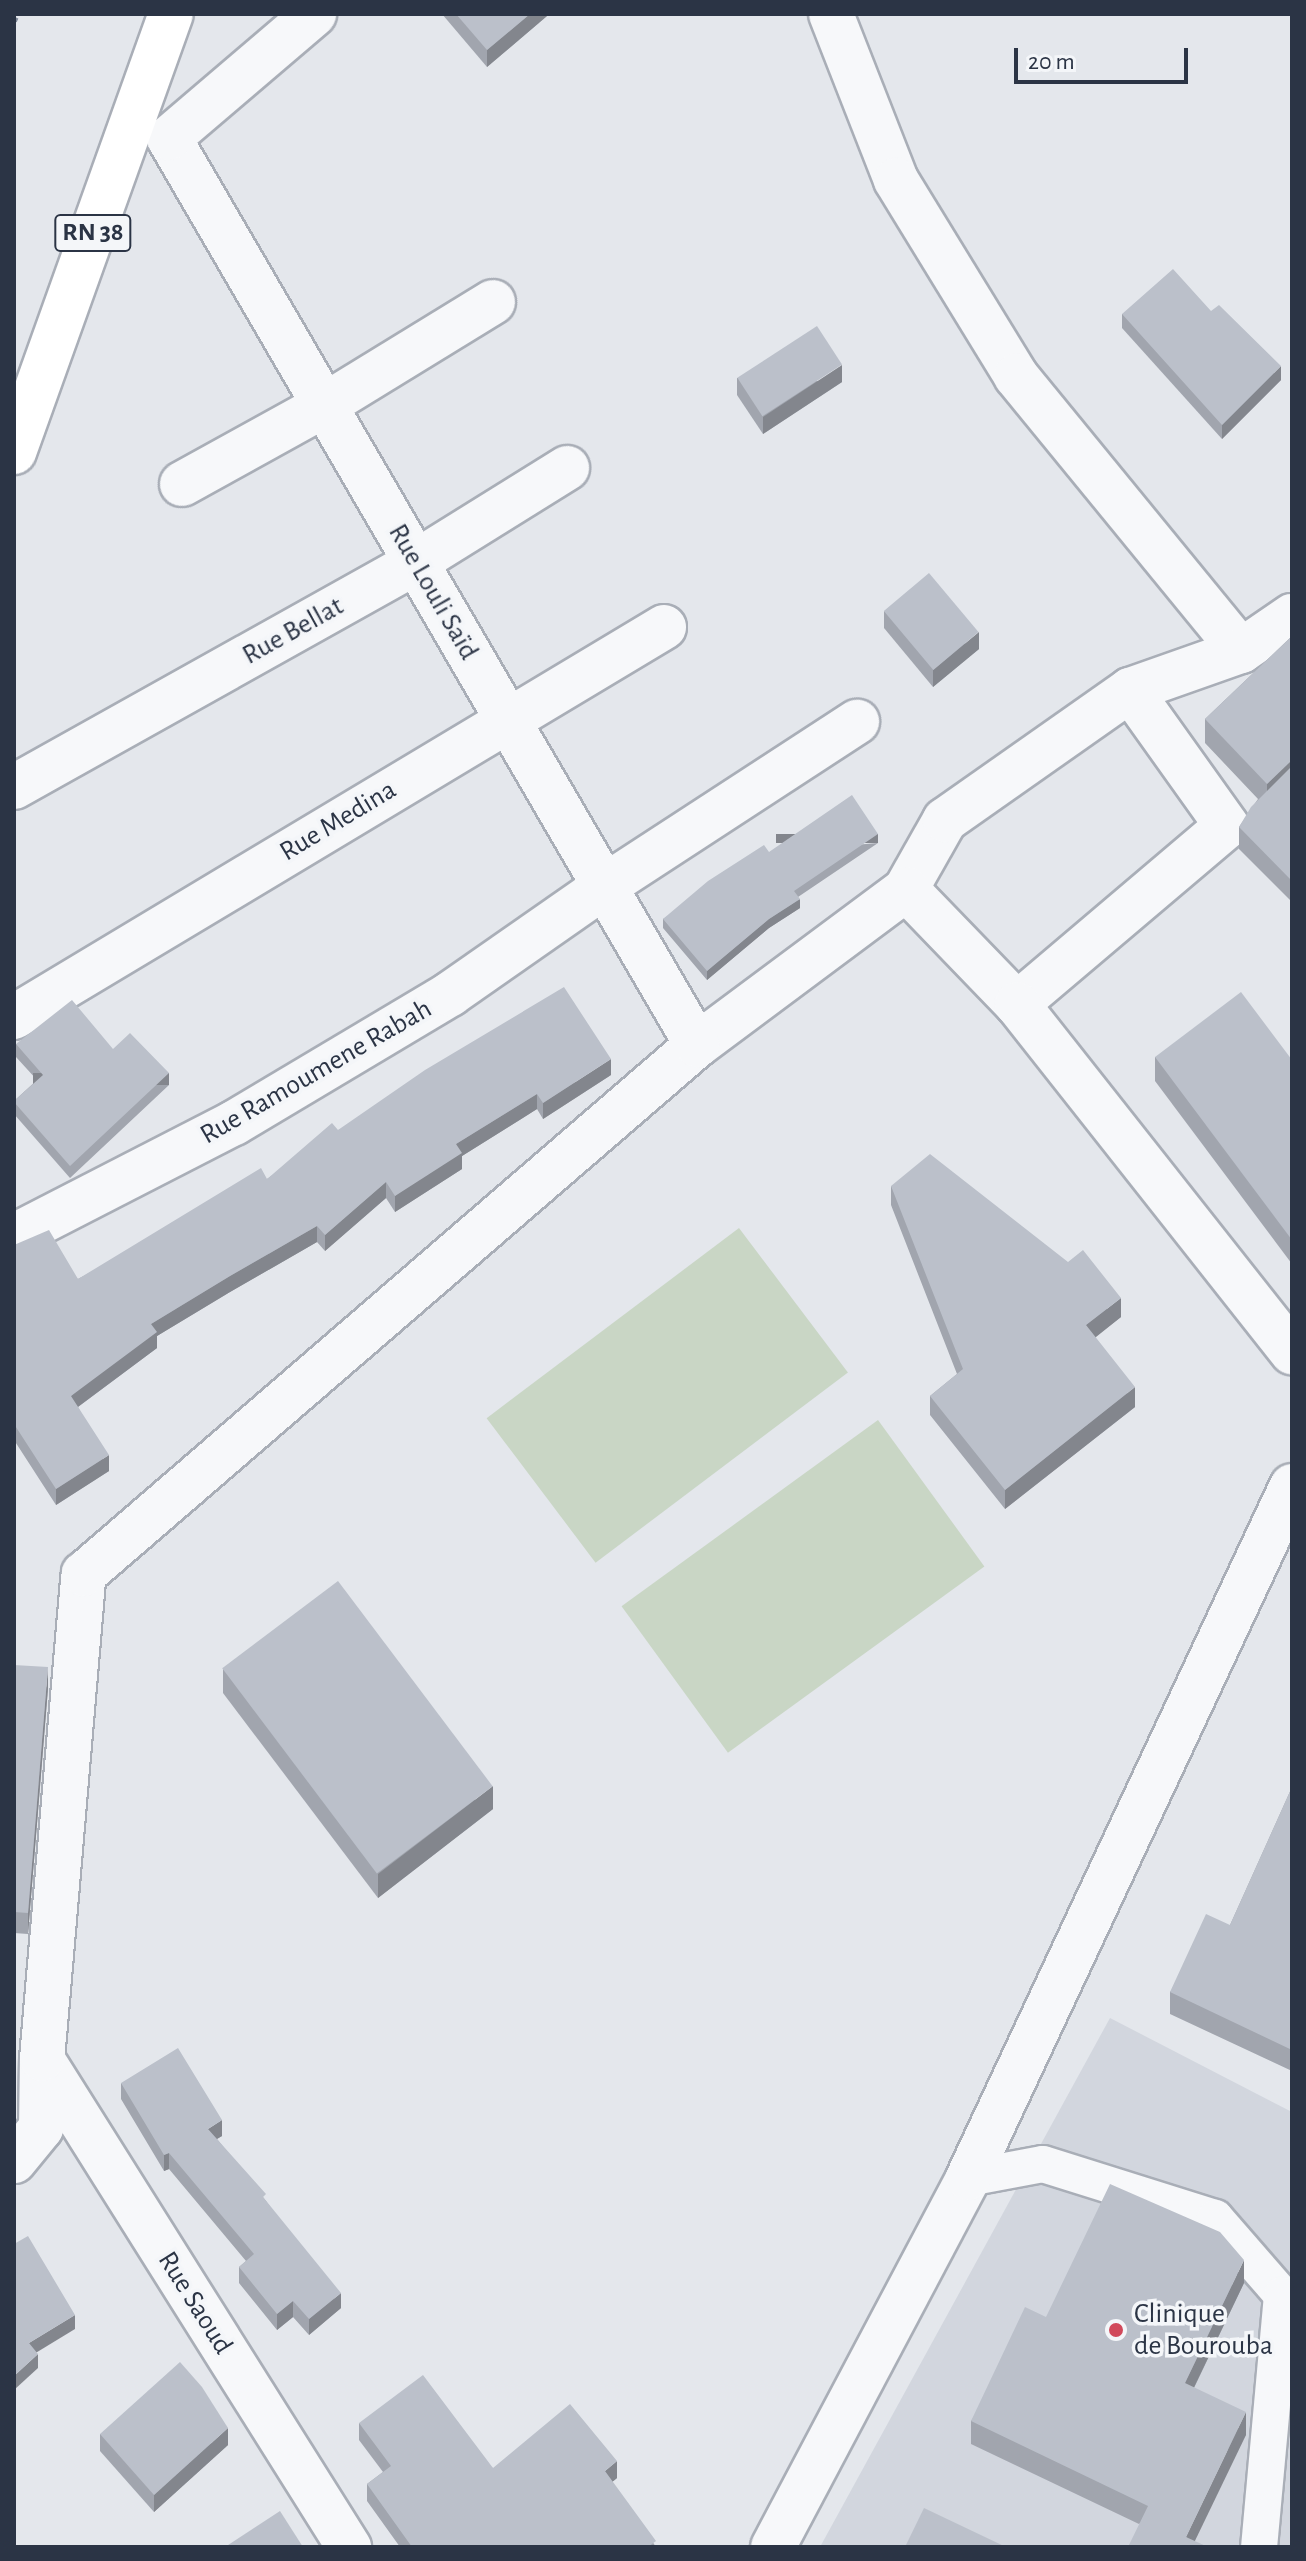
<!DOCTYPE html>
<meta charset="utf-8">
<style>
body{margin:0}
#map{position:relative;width:1306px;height:2561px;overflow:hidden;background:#e4e7ec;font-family:"Alegreya Sans",sans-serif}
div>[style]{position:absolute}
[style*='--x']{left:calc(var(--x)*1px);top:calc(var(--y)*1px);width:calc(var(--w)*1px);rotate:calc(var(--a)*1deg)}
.built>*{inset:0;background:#d2d6de}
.green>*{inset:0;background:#c9d6c5;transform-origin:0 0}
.roads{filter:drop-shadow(2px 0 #a9aeb7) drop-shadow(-2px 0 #a9aeb7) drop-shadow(0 2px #a9aeb7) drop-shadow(0 -2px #a9aeb7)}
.service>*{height:36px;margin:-18px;padding:0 18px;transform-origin:18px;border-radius:18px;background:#f7f8fa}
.minor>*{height:44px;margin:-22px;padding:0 22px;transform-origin:22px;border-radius:22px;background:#f7f8fa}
.tertiary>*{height:44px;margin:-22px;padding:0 22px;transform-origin:22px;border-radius:22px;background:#f7f8fa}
.primary>*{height:44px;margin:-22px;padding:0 22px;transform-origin:22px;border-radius:22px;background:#fff}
.rail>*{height:6px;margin-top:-3px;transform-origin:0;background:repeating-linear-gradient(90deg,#7d8696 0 4px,transparent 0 12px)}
.wall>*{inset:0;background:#a1a5ae}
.shaded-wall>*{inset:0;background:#83868d;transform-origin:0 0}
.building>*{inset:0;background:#bbc0ca;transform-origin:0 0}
.dots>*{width:22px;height:22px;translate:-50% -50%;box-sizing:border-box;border:4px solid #f4f6f9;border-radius:50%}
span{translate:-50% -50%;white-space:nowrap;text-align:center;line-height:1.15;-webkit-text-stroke:7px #f4f6f9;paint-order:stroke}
.shield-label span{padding:2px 6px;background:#f4f6f9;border:2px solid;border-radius:6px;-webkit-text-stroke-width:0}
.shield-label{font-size:26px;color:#2b3445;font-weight:700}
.street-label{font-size:28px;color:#2b3445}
.poi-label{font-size:28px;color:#2b3445}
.left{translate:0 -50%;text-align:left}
.frame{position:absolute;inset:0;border:16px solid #2b3445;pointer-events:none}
.scale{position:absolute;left:1014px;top:48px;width:174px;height:36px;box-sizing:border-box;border:4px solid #2b3445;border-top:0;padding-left:10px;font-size:24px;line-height:28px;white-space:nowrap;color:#2b3445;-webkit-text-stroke:6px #f4f6f9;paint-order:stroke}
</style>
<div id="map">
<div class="built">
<i style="clip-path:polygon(1110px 2018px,1292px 2112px,1292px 2547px,820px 2547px)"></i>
</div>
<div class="green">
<i style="left:739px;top:1228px;width:181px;height:316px;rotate:53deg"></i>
<i style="left:878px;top:1420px;width:181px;height:317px;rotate:54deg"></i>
</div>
<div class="roads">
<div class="service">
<i style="--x:968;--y:2178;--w:76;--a:-10.6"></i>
<i style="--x:1043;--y:2164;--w:180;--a:17.4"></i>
<i style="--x:1215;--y:2218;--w:102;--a:49"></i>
<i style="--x:1282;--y:2295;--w:253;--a:95.2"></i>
</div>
<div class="minor">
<i style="--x:831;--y:14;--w:178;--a:68.6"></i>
<i style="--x:896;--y:180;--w:230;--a:58.5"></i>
<i style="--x:1016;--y:376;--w:355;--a:50.7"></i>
<i style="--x:182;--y:484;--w:163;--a:-28.9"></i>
<i style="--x:325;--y:405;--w:197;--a:-31.5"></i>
<i style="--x:14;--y:787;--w:461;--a:-29.2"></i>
<i style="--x:416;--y:562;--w:178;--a:-31.9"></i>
<i style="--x:906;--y:889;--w:79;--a:-60.5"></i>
<i style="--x:945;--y:820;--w:226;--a:-35.1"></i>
<i style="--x:1130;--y:690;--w:118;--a:-19.4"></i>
<i style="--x:1241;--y:651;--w:62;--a:-34.5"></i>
<i style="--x:1017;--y:1004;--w:275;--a:-40.3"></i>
<i style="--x:1227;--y:826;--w:167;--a:-125.5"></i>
<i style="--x:14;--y:1017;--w:758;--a:-30.96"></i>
<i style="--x:697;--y:1045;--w:261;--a:-36.7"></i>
<i style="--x:906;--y:889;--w:160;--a:46"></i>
<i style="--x:1017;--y:1004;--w:444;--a:51.7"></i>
<i style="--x:14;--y:1236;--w:247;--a:-27.2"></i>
<i style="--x:234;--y:1123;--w:252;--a:-30.8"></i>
<i style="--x:450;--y:994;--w:189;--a:-34.9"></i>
<i style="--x:605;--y:886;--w:301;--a:-33.1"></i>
<i style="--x:42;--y:2059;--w:577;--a:57.83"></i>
<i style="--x:773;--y:2547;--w:417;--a:-62.1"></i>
<i style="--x:968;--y:2178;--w:764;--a:-64.91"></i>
</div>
<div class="tertiary">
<i style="--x:14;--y:2161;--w:43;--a:-50.7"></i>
<i style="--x:41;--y:2128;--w:69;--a:-89.2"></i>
<i style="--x:42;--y:2059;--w:487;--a:-85.1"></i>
<i style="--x:84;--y:1574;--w:810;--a:-40.79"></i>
<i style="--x:697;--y:1045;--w:1049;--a:-120.21"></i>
<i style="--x:169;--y:138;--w:191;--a:-40.5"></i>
</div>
<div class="primary">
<i style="--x:14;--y:452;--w:465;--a:-70.3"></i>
</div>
</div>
<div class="rail">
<i style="--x:14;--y:21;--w:8;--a:-67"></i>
</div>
<div class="wall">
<i style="clip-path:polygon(442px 14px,547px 14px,547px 16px,487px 67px)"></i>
<i style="clip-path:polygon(1211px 311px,1281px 380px,1222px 439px,1122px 328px,1122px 314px)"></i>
<i style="clip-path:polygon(737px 378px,842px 382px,763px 434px,737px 395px)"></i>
<i style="clip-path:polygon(884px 611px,979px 649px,933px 687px,884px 628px)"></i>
<i style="clip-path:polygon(1292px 636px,1292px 902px,1239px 849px,1239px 827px,1258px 799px,1205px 743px,1205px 719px)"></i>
<i style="clip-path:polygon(878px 843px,798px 897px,800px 908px,769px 928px,707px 980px,663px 928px,663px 919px,769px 852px)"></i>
<i style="clip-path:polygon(16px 1044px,113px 1049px,169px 1085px,70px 1178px,14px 1114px,14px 1101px,37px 1080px,16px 1057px)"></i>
<i style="clip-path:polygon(1155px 1057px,1292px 1060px,1292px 1264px,1155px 1081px)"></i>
<i style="clip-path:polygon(611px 1075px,543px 1119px,537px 1109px,462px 1156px,462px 1169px,395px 1212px,386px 1198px,325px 1251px,317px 1242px,230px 1292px,157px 1336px,157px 1348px,78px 1407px,109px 1471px,56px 1505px,14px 1440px,14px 1245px,78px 1279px,267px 1179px,338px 1130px)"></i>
<i style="clip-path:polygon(891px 1186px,1121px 1317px,1095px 1337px,1135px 1407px,1005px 1509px,930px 1415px,930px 1396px,957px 1374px,891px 1205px)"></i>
<i style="clip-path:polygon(14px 1665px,48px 1688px,28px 1934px,14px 1933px)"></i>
<i style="clip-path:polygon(223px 1669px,493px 1809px,378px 1898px,223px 1693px)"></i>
<i style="clip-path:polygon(1292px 1787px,1292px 2071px,1170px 2014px,1170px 1992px,1230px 1925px)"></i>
<i style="clip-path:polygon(121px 2083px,222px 2136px,217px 2139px,266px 2201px,341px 2308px,309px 2335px,293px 2317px,277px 2330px,239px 2283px,239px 2267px,246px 2261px,169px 2169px,164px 2171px,121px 2099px)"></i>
<i style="clip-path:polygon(1244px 2283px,1194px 2388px,1246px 2435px,1139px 2524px,971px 2444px,971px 2421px,1046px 2317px)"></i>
<i style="clip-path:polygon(359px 2423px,493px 2468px,617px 2478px,612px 2482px,656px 2547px,400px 2547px,367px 2501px,367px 2484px,383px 2472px,359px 2440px)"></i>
<i style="clip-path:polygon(100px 2434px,228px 2445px,154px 2512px,100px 2451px)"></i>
</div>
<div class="shaded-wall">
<i style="clip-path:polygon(530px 14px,547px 14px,547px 16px,487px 67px,487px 50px)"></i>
<i style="clip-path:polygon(842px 365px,842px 382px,763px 434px,763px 417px)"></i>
<i style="clip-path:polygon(1281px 366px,1281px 380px,1222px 439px,1222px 425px)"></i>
<i style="clip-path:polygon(979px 632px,979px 649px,933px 687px,933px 670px)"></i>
<i style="clip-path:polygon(1292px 760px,1292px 784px,1267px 808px,1267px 784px)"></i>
<i style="left:878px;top:834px;width:9px;height:102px;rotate:90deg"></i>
<i style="clip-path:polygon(800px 899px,800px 908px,769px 928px,707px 980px,707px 971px,769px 919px)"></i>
<i style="clip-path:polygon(611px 1059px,611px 1075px,543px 1119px,543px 1103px)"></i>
<i style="left:169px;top:1073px;width:12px;height:136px;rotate:90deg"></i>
<i style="clip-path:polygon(537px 1094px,537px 1109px,462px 1156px,462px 1169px,395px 1212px,395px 1196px,456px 1144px)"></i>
<i style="clip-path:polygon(386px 1182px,386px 1198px,325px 1251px,325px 1235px)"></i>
<i style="clip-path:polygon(317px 1226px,317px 1242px,230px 1292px,157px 1336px,157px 1348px,71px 1412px,71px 1396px,151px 1324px,230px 1276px)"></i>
<i style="clip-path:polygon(1121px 1298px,1121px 1317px,1086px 1345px,1086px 1325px)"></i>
<i style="clip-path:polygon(1135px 1387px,1135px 1407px,1005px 1509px,1005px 1490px)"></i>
<i style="clip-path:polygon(109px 1455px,109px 1471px,56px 1505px,56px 1489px)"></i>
<i style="clip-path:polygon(16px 1604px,16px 1625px,14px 1663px,14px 1641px)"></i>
<i style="clip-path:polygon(48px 1667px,48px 1688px,28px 1934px,28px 1913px)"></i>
<i style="clip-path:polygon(493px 1786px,493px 1809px,378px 1898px,378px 1874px)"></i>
<i style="clip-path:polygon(222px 2120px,222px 2136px,208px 2144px,208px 2129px)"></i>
<i style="clip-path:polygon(169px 2153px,169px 2169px,164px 2171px,164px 2155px)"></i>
<i style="clip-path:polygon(1244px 2260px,1244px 2283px,1185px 2406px,1185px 2383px)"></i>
<i style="clip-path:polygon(341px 2293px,341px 2308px,309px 2335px,309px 2319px)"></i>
<i style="clip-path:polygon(293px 2301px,293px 2317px,277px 2330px,277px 2314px)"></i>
<i style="clip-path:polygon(75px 2315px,75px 2329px,29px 2357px,29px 2343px)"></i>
<i style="clip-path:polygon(38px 2354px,38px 2368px,14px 2390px,14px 2376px)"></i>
<i style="clip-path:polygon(1246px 2412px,1246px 2435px,1192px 2547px,1186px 2537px)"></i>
<i style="clip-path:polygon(228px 2428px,228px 2445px,154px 2512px,154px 2495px)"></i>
<i style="clip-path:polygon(617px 2461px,617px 2478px,605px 2488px,605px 2471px)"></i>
</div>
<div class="building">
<i style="clip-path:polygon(456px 14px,530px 14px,487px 50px)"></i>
<i style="clip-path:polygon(1173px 269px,1211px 311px,1219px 305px,1281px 366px,1222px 425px,1122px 314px)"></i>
<i style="left:817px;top:326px;width:46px;height:95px;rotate:57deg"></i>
<i style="left:929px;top:573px;width:77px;height:59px;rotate:50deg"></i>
<i style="clip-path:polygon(1292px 636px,1292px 760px,1267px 784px,1205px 719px)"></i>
<i style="clip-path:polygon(1292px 766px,1292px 881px,1239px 827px,1251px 807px)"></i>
<i style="clip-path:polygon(852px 795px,878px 834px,794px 891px,800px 899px,769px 919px,707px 971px,663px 919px,708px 881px,764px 845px,769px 852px)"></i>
<i style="clip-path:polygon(564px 987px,611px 1059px,543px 1103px,537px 1094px,456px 1144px,462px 1153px,395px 1196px,386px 1182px,325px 1235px,317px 1226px,230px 1276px,151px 1324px,157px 1332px,71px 1396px,109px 1455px,56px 1489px,14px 1424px,14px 1245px,49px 1230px,78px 1279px,261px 1168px,267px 1179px,332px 1123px,338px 1130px,425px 1070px)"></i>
<i style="clip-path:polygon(1241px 992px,1292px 1060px,1292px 1240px,1155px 1057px)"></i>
<i style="clip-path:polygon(72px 1000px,113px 1049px,130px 1033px,169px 1073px,70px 1166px,14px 1102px,14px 1101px,43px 1075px,16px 1044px)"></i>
<i style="clip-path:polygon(930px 1154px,1068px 1262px,1083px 1250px,1121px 1298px,1086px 1325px,1135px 1387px,1005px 1490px,930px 1396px,963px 1369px,891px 1186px)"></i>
<i style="left:338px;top:1581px;width:257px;height:145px;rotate:53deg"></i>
<i style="clip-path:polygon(14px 1604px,16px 1604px,14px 1641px)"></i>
<i style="clip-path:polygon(14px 1665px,48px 1667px,28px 1913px,14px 1912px)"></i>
<i style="clip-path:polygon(1292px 1787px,1292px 2050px,1170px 1992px,1206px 1914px,1230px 1925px)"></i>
<i style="clip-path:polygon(178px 2048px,222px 2120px,208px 2129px,266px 2194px,263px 2197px,341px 2293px,309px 2319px,293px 2301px,277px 2314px,239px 2267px,254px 2254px,169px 2153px,164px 2155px,121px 2083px)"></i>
<i style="clip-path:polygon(1110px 2184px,1220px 2232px,1244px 2260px,1185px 2383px,1246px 2412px,1186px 2537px,1208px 2547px,1128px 2547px,1148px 2506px,971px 2421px,1025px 2307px,1046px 2317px)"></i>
<i style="clip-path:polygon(28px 2236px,75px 2315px,29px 2343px,38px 2354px,14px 2376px,14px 2244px)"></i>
<i style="clip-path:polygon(180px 2362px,202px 2387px,228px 2428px,154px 2495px,100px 2434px)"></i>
<i style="clip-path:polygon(423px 2375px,493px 2468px,570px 2404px,617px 2461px,605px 2471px,656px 2541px,648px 2547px,412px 2547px,367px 2484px,391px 2466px,359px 2423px)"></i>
<i style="clip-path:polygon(924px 2508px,1006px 2547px,905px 2547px)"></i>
<i style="clip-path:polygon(280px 2511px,303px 2547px,225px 2547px)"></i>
</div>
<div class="dots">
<i style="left:1116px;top:2330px;background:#d1495b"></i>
</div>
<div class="shield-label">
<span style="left:93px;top:233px">RN 38</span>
</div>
<div class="street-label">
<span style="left:433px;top:592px;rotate:60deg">Rue Louli Saïd</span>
<span style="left:293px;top:631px;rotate:-29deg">Rue Bellat</span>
<span style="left:338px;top:821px;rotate:-31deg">Rue Medina</span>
<span style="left:316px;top:1072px;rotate:-30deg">Rue Ramoumene Rabah</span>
<span style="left:195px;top:2303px;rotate:58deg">Rue Saoud</span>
</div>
<div class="poi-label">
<span class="left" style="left:1134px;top:2330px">Clinique<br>de Bourouba</span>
</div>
<div class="frame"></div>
<div class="scale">20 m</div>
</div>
